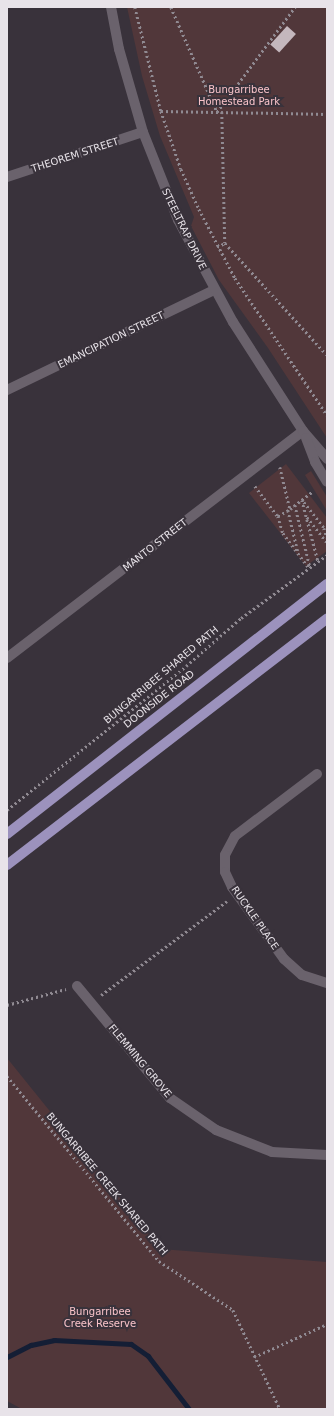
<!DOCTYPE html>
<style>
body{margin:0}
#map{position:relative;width:334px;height:1416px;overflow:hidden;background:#39323b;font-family:"DejaVu Sans",sans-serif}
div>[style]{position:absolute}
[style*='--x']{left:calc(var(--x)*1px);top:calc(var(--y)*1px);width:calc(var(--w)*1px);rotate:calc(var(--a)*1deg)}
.green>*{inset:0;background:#51373a}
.stream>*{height:5px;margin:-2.5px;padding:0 2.5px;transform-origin:2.5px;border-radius:2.5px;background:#141e35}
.building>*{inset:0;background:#c4b7bd;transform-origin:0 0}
.path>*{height:2.5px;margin-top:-1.25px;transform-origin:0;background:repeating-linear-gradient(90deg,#908a92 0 2px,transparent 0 5px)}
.minor>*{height:10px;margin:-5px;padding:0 5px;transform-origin:5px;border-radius:5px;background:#6a626c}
.tertiary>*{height:10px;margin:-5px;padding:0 5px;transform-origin:5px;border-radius:5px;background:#6a626c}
.primary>*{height:10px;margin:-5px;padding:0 5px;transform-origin:5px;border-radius:5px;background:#9c92bd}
span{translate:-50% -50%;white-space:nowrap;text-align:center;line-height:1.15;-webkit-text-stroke:4px #39323b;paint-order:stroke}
.park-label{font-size:10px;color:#f9c3c9}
.street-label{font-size:10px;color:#e8e3e9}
.frame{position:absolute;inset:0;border:8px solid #e8e3e9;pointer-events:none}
</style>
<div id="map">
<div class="green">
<i style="clip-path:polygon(127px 7px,327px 7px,327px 438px,268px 348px,219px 280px,191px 226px,194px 217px,160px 136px,142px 76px)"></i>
<i style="clip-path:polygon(286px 464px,327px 518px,327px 551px,306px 566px,249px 493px)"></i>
<i style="clip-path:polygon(311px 471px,327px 497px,327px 511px,305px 475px)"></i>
<i style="clip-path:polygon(7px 1058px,161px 1249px,327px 1262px,327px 1409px,22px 1409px,7px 1401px)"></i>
</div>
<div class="stream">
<i style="--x:7;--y:1357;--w:27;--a:-27"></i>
<i style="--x:31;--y:1345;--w:24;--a:-12"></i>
<i style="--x:54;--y:1340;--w:77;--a:3"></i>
<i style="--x:131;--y:1344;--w:21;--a:35"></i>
<i style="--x:148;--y:1356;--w:67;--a:52.3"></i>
</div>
<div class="building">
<i style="left:287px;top:26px;width:12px;height:25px;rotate:42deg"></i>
</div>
<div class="path">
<i style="--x:135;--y:7;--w:107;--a:76"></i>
<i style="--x:161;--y:111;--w:61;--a:71"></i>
<i style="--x:181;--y:169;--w:44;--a:65.8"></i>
<i style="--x:199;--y:209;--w:78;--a:62.4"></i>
<i style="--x:235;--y:278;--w:165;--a:56.1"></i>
<i style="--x:171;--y:7;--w:115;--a:66.3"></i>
<i style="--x:217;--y:112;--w:131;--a:-53.4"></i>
<i style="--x:161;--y:111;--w:166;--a:1"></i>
<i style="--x:222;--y:112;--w:131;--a:88.7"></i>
<i style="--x:225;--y:243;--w:151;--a:47.7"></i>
<i style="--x:217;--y:247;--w:9;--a:-27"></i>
<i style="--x:280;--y:467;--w:43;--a:76.6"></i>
<i style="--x:290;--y:509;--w:28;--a:-38"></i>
<i style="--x:255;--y:486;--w:38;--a:53"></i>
<i style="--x:278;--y:516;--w:14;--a:-30"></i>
<i style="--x:302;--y:500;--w:63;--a:75.3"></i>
<i style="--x:304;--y:502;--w:33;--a:52"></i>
<i style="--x:324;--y:528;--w:10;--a:73"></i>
<i style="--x:295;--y:505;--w:64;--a:76.4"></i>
<i style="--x:288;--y:510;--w:43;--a:76.6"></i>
<i style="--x:278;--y:516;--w:18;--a:74"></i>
<i style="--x:283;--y:533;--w:44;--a:53.4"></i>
<i style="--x:307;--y:517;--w:33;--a:52"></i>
<i style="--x:7;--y:810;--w:230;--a:-38.8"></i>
<i style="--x:186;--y:666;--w:73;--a:-41.1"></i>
<i style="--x:241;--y:618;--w:107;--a:-36.2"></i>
<i style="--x:101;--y:995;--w:157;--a:-36.7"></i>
<i style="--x:7;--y:1005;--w:61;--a:-15.2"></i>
<i style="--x:7;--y:1076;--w:239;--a:50.6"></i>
<i style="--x:159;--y:1261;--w:89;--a:33.5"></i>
<i style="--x:233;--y:1310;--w:110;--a:64.6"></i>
<i style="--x:254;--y:1357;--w:80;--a:-24.3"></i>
</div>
<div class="minor">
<i style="--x:7;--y:177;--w:143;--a:-18.3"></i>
<i style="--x:7;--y:390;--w:230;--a:-25.8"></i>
<i style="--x:7;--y:658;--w:373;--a:-37.5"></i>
<i style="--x:317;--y:774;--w:103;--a:142.9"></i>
<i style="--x:235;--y:836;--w:21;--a:118"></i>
<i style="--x:225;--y:855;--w:17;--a:90"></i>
<i style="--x:225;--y:872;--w:17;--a:65"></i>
<i style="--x:232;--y:887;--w:89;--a:54.2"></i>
<i style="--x:284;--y:959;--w:24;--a:42"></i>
<i style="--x:302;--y:975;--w:26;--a:18"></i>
<i style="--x:77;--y:986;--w:146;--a:50.3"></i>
<i style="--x:170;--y:1098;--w:56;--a:34.8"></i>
<i style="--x:216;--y:1130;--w:60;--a:21.4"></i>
<i style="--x:272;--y:1152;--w:55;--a:3.1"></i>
</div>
<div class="tertiary">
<i style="--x:111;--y:7;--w:43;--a:79.2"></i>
<i style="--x:119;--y:49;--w:86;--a:73.9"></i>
<i style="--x:143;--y:132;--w:95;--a:68.3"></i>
<i style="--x:178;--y:220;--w:116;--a:61.7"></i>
<i style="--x:233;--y:322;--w:130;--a:57.3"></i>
<i style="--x:303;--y:431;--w:37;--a:49"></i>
<i style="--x:306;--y:438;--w:26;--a:69"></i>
<i style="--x:315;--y:462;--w:23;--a:59"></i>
</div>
<div class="primary">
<i style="--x:7;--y:834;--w:406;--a:-38"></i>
<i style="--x:7;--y:865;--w:404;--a:-37.6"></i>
</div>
<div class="park-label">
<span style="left:239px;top:95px">Bungarribee<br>Homestead Park</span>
<span style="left:100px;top:1317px">Bungarribee<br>Creek Reserve</span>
</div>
<div class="street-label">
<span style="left:75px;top:155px;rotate:-18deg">THEOREM STREET</span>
<span style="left:184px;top:229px;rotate:64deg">STEELTRAP DRIVE</span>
<span style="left:111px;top:340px;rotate:-26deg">EMANCIPATION STREET</span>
<span style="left:155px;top:545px;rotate:-38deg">MANTO STREET</span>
<span style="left:161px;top:675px;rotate:-40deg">BUNGARRIBEE SHARED PATH</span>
<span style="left:159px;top:699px;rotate:-38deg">DOONSIDE ROAD</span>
<span style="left:255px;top:918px;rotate:55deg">RUCKLE PLACE</span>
<span style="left:140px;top:1061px;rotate:50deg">FLEMMING GROVE</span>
<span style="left:107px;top:1184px;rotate:50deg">BUNGARRIBEE CREEK SHARED PATH</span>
</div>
<div class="frame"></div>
</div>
